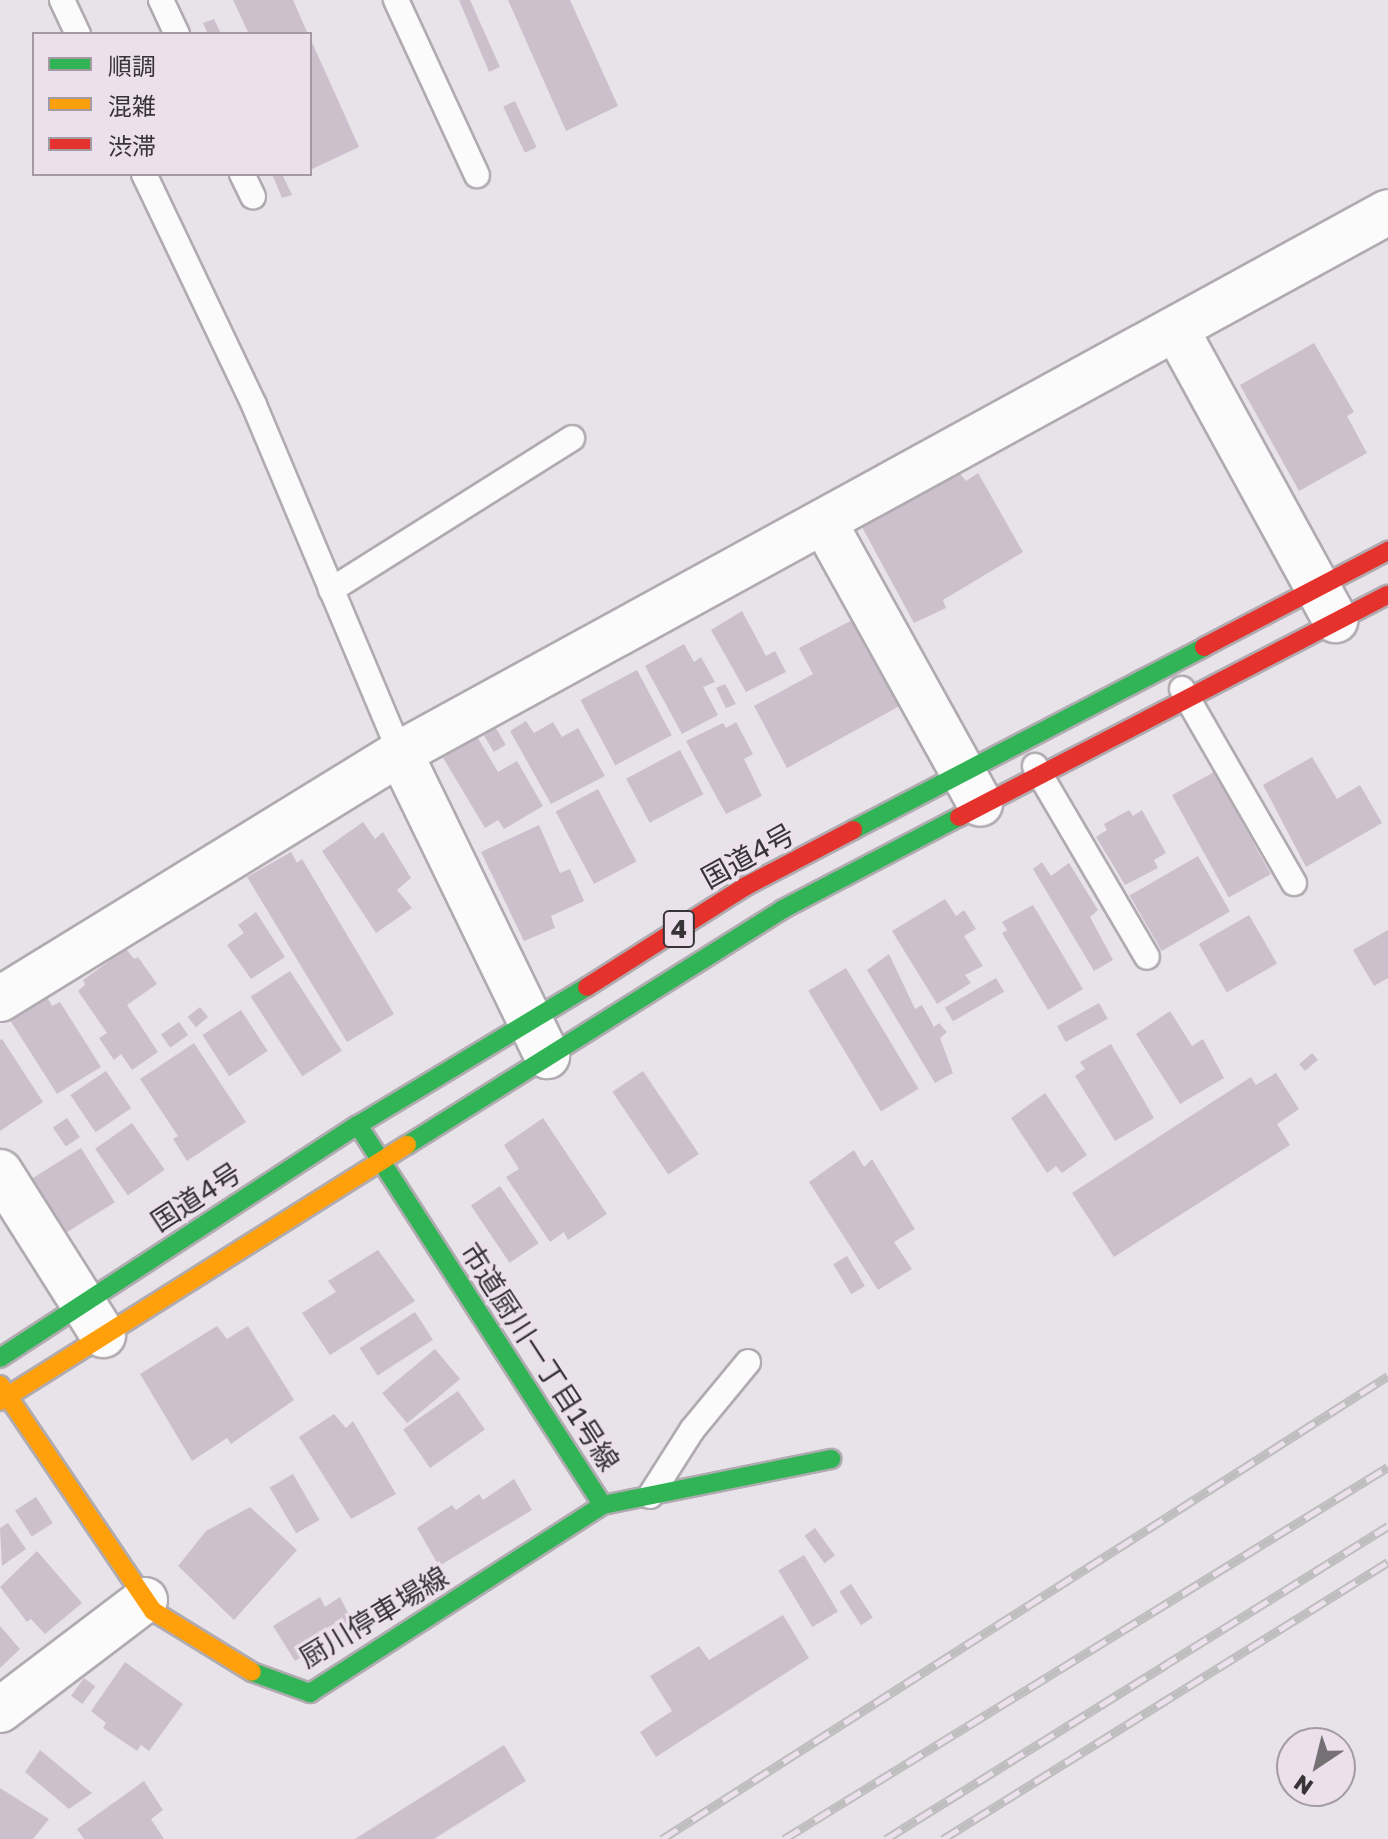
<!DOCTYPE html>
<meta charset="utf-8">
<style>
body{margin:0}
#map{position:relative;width:1388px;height:1839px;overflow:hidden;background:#e8e3e8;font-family:"Golos Text","Noto Sans JP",sans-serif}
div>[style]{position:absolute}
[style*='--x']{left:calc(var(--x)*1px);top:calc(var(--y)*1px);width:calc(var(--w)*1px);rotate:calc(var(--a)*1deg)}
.building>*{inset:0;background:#ccc0cc;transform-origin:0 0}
.roads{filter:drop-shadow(2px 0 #b0abb0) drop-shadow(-2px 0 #b0abb0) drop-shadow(0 2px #b0abb0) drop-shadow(0 -2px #b0abb0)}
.lane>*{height:24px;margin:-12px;padding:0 12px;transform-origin:12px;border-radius:12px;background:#fcfbfc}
.street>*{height:44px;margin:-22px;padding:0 22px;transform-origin:22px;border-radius:22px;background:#fcfbfc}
.fast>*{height:18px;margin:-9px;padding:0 9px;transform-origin:9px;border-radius:9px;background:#30b455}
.slow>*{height:18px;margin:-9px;padding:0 9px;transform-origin:9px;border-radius:9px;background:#ff9f0a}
.jam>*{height:18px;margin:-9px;padding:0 9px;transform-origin:9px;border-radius:9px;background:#e5322d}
.rail>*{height:9px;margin-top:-4.5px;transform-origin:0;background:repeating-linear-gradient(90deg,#ebe0eb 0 18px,#bebebe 0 36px);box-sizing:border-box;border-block:2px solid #bebebe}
span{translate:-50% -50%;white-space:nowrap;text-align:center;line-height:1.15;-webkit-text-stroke:7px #ebe0eb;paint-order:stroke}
.shield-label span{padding:2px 6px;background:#ebe0eb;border:2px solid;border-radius:6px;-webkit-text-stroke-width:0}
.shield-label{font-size:26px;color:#373337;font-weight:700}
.street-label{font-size:28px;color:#373337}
.legend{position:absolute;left:32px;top:32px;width:280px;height:144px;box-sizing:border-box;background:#ebe0eb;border:2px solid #a39ba3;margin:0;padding:10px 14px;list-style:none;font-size:24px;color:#373337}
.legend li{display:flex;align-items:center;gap:16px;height:40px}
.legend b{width:40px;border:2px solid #a39ba3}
.north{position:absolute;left:1276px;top:1727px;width:80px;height:80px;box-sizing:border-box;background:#ebe0eb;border:2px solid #a39ba3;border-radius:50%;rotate:215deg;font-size:22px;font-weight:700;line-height:32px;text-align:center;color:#373337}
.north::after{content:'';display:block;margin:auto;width:28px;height:36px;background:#757175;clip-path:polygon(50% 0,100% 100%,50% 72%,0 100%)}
</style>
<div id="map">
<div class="building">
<i style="clip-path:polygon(233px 0,293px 0,308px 34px,249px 34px)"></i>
<i style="clip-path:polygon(459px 0,470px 0,500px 67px,489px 72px)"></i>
<i style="clip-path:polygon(508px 0,570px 0,618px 106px,566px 131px)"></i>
<i style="clip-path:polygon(214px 19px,221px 34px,208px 34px,203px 23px)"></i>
<i style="clip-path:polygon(310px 38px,359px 147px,310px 170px)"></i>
<i style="left:515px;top:101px;width:51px;height:13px;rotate:65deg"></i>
<i style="clip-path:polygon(272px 174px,282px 174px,292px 195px,282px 198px)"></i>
<i style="clip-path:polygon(1314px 343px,1354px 412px,1347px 416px,1367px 453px,1299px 491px,1240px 385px)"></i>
<i style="clip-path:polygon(978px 473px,1023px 552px,943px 600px,946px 608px,914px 623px,862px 527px,960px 474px,966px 481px)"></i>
<i style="clip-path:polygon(742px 611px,766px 656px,775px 651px,786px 672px,746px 692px,711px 630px)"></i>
<i style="clip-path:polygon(858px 617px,905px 703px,787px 768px,754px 706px,813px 674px,799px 648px)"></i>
<i style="clip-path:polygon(684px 644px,694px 662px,701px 657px,715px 682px,703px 687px,718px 715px,682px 734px,645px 666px)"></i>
<i style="left:637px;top:670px;width:74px;height:64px;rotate:62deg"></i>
<i style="clip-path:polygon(725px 684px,736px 704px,726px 708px,716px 688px)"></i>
<i style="clip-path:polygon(526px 721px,534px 733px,553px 722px,562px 737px,578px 728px,605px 776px,551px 804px,510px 731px)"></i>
<i style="clip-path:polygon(736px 722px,753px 754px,744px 759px,762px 796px,726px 814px,686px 741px,723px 723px,726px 728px)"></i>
<i style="left:494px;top:725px;width:23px;height:14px;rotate:59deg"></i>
<i style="clip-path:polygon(476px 735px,498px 772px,517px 761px,543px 806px,504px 829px,498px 820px,485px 828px,442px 756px)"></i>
<i style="left:680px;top:750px;width:50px;height:61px;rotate:62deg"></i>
<i style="clip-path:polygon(1312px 757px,1337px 799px,1360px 785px,1382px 823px,1306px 867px,1263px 785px)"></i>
<i style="left:1214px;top:772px;width:117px;height:48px;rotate:61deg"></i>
<i style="left:598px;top:789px;width:82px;height:48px;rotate:62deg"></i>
<i style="clip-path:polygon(1129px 810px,1133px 816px,1142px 810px,1166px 853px,1154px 860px,1158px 868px,1125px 885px,1096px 837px,1107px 830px,1104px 824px)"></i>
<i style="clip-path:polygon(363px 822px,375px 839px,383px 832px,411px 878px,397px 890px,412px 908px,376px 933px,322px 851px)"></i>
<i style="clip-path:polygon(539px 825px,560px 873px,570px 869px,584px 901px,551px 916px,555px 928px,524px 941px,481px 852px)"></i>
<i style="clip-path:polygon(291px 852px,297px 863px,302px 859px,394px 1014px,347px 1042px,247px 877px)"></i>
<i style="left:1198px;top:856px;width:64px;height:79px;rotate:60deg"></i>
<i style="clip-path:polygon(1042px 862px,1051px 876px,1069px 863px,1098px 910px,1090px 917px,1113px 960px,1094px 971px,1033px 869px)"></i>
<i style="clip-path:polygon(945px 899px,956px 916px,964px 910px,976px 929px,964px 936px,983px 966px,965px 975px,971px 983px,937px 1004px,892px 931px)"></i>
<i style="clip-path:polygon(1033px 905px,1083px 989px,1048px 1010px,1002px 933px,1007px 930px,1002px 922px)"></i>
<i style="clip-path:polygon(256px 912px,285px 957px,251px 979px,227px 945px,244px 933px,238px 925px)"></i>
<i style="left:1249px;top:915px;width:56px;height:58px;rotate:60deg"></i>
<i style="clip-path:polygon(1388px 930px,1388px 978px,1374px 986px,1353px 950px)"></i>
<i style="clip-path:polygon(126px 949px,134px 959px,138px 957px,157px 984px,127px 1005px,158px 1052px,132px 1070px,121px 1054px,114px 1060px,99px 1038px,107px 1033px,78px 991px,85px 985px,83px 980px)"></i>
<i style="clip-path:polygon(889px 954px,915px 1009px,922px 1005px,934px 1027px,939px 1023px,947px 1032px,940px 1038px,953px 1073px,935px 1083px,867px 970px)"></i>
<i style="left:846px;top:968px;width:141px;height:44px;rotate:59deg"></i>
<i style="left:290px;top:971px;width:95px;height:47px;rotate:57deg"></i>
<i style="left:996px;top:978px;width:16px;height:59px;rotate:60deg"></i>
<i style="clip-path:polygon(47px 997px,52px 1006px,60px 1002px,101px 1067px,57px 1094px,10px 1020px)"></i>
<i style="left:1099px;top:1003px;width:18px;height:48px;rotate:61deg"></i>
<i style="left:200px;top:1007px;width:13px;height:16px;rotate:51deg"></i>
<i style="left:241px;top:1010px;width:49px;height:46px;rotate:57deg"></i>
<i style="clip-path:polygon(1170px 1011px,1192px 1046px,1203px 1039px,1224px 1078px,1180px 1104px,1136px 1034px)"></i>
<i style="left:179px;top:1022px;width:16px;height:22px;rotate:55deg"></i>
<i style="clip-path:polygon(2px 1039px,43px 1102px,0 1131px,0 1040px)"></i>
<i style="clip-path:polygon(194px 1043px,246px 1122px,187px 1161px,173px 1139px,178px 1136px,140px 1079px)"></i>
<i style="clip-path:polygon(1111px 1044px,1154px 1118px,1115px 1141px,1075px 1076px,1085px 1069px,1080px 1062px)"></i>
<i style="left:1312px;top:1053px;width:9px;height:17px;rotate:49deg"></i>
<i style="left:106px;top:1071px;width:45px;height:43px;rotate:56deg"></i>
<i style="left:643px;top:1071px;width:100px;height:37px;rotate:56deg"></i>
<i style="clip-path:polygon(1276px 1073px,1299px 1109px,1277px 1124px,1290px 1145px,1114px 1257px,1072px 1193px,1251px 1077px,1256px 1085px)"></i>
<i style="clip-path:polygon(1045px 1093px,1087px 1155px,1062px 1173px,1056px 1166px,1047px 1173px,1011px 1118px)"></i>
<i style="left:67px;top:1118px;width:23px;height:17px;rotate:56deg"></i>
<i style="clip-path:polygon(543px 1118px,607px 1214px,568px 1240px,564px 1232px,550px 1242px,506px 1177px,519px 1169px,504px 1145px)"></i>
<i style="left:132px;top:1123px;width:57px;height:45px;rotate:55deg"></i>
<i style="left:81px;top:1148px;width:64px;height:61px;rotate:58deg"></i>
<i style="clip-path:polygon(854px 1150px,864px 1167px,872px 1159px,915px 1229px,894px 1242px,912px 1269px,878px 1290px,809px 1182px)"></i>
<i style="left:500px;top:1186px;width:69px;height:35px;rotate:56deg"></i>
<i style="clip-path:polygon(378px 1250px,415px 1301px,330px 1355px,302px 1313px,336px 1292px,328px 1281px)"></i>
<i style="left:847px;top:1256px;width:35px;height:16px;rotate:59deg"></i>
<i style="left:415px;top:1312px;width:33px;height:66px;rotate:57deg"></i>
<i style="clip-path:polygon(217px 1326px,227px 1339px,248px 1326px,294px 1400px,231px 1444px,227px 1438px,192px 1461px,140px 1374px)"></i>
<i style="left:435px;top:1349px;width:39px;height:69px;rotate:50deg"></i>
<i style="left:458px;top:1391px;width:47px;height:67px;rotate:55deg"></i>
<i style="clip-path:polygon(334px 1414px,346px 1428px,353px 1421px,396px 1494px,351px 1519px,299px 1437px)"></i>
<i style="left:293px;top:1474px;width:53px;height:27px;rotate:60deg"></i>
<i style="clip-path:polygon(514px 1479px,532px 1510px,439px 1566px,417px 1528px,452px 1505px,456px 1510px,479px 1494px,483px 1500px)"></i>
<i style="left:36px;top:1497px;width:31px;height:25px;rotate:57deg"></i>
<i style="clip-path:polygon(250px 1507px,297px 1550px,234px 1620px,178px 1566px,206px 1531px)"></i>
<i style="clip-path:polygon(8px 1523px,26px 1549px,2px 1566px,0 1528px)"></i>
<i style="left:815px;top:1528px;width:34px;height:13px;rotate:54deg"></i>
<i style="clip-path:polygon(37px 1551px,82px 1603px,45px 1634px,31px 1619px,27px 1622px,0 1587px)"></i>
<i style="left:804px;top:1555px;width:66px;height:30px;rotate:59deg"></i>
<i style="left:851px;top:1584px;width:40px;height:14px;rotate:57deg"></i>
<i style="clip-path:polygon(320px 1597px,325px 1607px,340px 1597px,354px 1625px,295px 1661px,273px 1626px)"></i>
<i style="clip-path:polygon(783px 1615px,809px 1658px,656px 1757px,640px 1732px,672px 1711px,650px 1676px,699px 1646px,709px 1660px)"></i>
<i style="clip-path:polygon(0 1626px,20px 1649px,0 1668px)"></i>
<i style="clip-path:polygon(125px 1662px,183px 1704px,149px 1751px,141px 1745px,137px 1751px,103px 1728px,106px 1723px,91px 1711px)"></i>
<i style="left:84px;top:1678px;width:14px;height:22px;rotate:36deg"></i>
<i style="clip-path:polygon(504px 1745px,526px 1781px,434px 1839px,355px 1839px)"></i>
<i style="clip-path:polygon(40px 1750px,92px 1793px,69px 1809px,25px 1772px)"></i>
<i style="clip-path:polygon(144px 1781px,163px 1810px,151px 1819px,164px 1839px,84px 1839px,77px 1829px)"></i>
<i style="clip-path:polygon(0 1788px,49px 1819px,33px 1839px,0 1839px)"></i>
</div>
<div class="roads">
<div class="lane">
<i style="--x:62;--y:0;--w:38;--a:65"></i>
<i style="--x:161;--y:0;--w:38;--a:65"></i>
<i style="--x:396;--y:0;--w:193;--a:65.2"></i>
<i style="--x:144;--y:174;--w:256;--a:64.5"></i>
<i style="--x:254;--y:405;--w:377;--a:67.2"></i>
<i style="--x:242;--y:174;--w:25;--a:64"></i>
<i style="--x:331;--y:590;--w:285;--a:-32.2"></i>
<i style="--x:1182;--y:689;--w:224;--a:60"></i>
<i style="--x:1035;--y:766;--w:221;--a:59.6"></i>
<i style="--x:650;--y:1496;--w:78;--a:-57.5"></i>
<i style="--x:692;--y:1430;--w:88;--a:-50.5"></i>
</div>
<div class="street">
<i style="--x:1176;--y:329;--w:332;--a:61.3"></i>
<i style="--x:824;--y:522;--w:322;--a:61"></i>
<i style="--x:400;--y:753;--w:337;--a:64.1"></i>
<i style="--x:0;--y:999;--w:470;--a:-31.6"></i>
<i style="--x:400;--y:753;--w:1126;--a:-28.7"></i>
<i style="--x:0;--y:1172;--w:193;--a:57.7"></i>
<i style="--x:0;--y:1710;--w:182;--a:-37.2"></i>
</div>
<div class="fast">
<i style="--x:853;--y:830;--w:396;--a:-27.5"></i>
<i style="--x:361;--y:1130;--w:446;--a:57.2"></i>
<i style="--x:407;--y:1145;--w:444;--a:-32.1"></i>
<i style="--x:783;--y:909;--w:199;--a:-27.6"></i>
<i style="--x:0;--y:1358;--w:427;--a:-33.1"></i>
<i style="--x:358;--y:1125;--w:267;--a:-31.1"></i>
<i style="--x:252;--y:1672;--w:62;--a:19.9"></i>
<i style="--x:310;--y:1693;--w:348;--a:-32.7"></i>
<i style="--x:603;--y:1505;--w:233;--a:-11.4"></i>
</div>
<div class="slow">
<i style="--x:0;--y:1385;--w:273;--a:55.9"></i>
<i style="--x:153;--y:1611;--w:116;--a:31.6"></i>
<i style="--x:0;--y:1401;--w:481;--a:-32.2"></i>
</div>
<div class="jam">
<i style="--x:1204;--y:647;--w:208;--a:-27.6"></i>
<i style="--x:959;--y:817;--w:483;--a:-27.4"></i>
<i style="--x:587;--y:987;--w:188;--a:-32.4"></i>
<i style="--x:746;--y:886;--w:121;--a:-27.6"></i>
</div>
</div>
<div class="rail">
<i style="--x:662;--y:1839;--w:861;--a:-32.53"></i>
<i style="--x:784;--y:1839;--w:709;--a:-31.63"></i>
<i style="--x:886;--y:1839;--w:592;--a:-31.94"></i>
<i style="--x:943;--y:1839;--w:524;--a:-31.9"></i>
</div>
<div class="shield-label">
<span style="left:679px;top:929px">4</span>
</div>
<div class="street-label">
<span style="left:748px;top:856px;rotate:-29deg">国道4号</span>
<span style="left:196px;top:1197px;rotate:-33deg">国道4号</span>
<span style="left:540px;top:1357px;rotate:57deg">市道厨川一丁目1号線</span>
<span style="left:374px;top:1617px;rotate:-31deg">厨川停車場線</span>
</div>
<ul class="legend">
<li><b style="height:10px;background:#30b455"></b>順調</li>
<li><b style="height:10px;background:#ff9f0a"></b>混雑</li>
<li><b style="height:10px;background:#e5322d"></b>渋滞</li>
</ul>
<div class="north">N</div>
</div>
